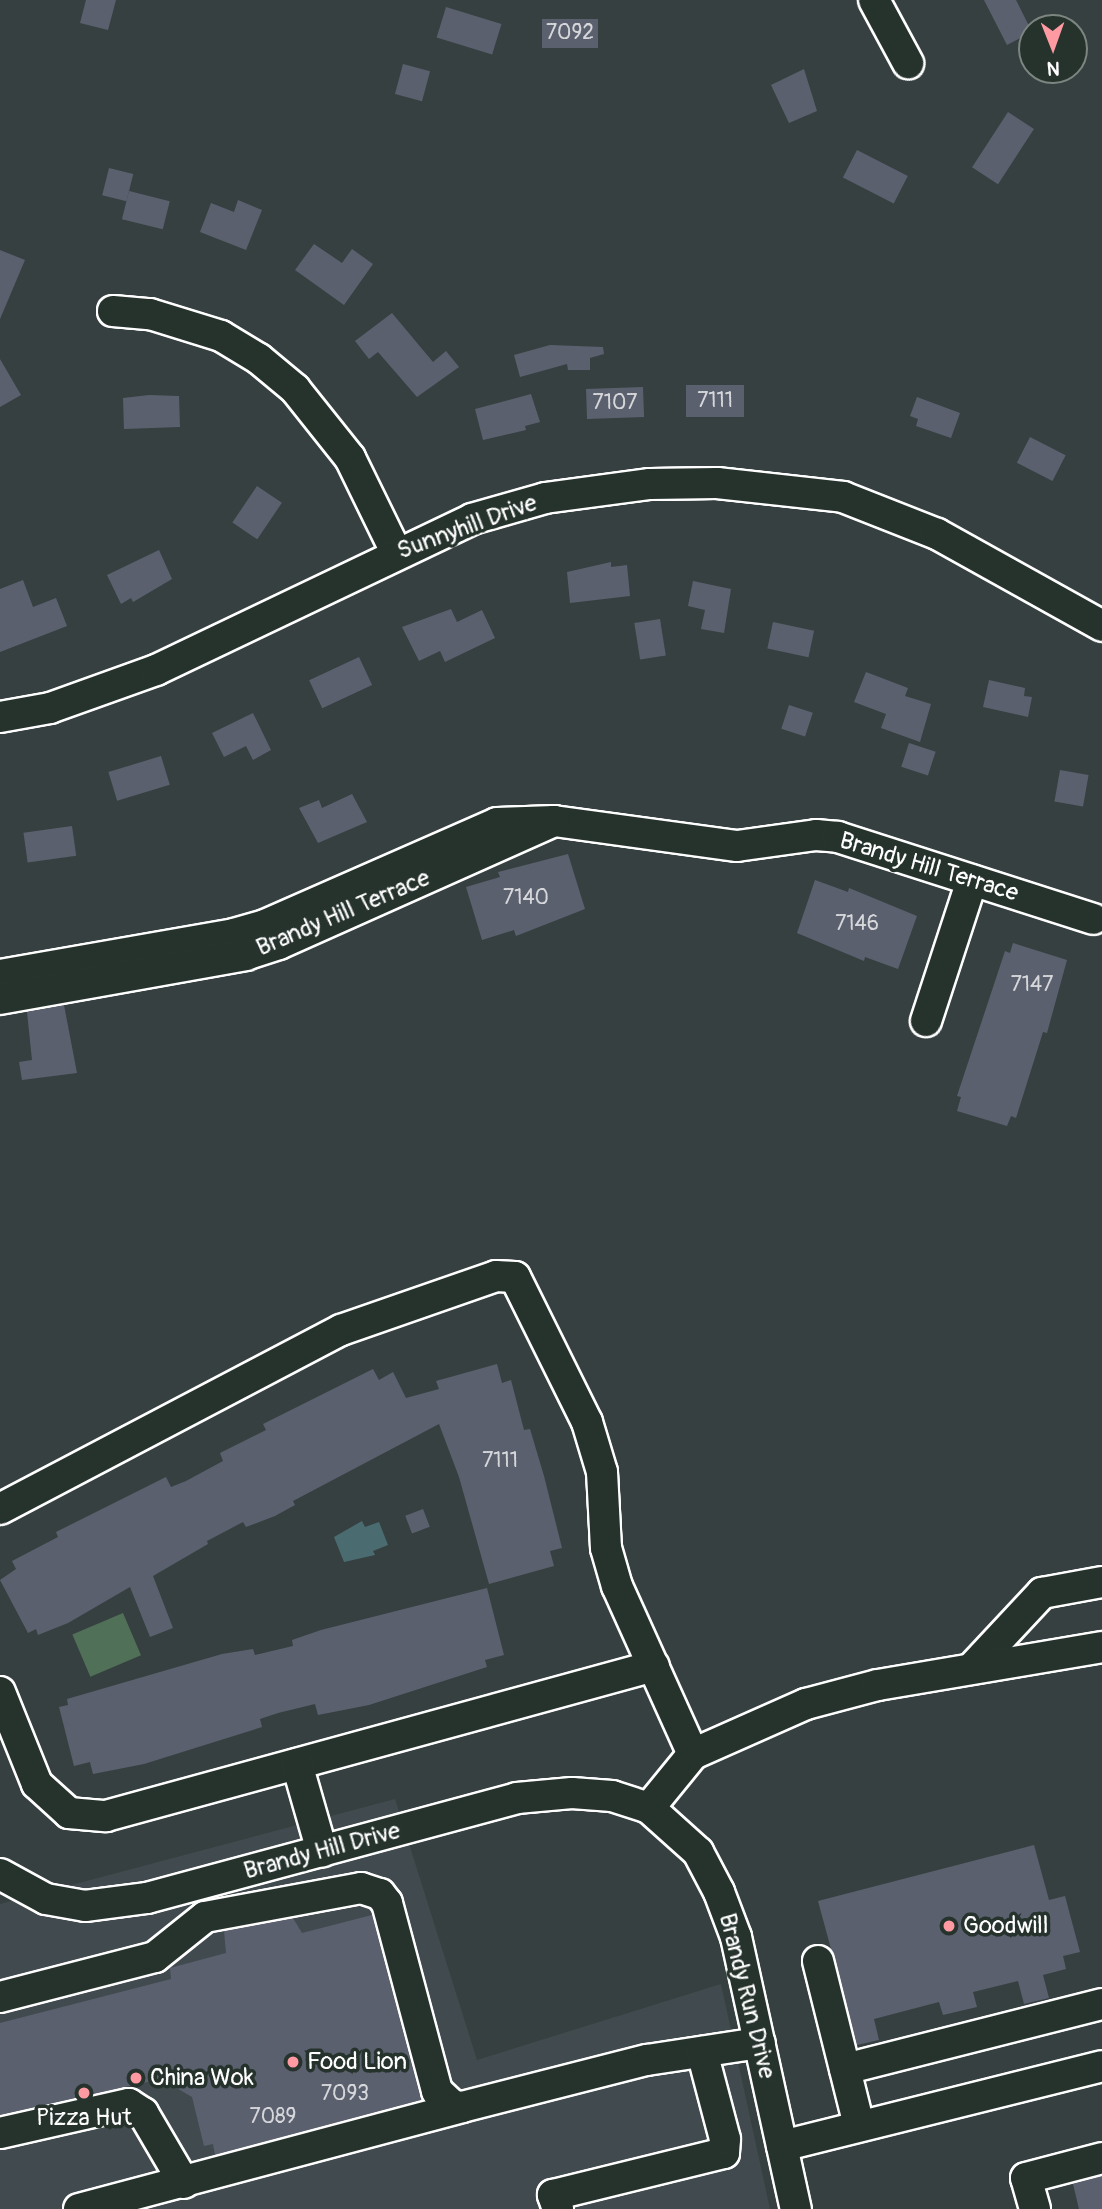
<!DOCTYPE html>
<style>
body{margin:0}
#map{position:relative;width:1102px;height:2209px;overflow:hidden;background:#364040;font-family:Pangolin,sans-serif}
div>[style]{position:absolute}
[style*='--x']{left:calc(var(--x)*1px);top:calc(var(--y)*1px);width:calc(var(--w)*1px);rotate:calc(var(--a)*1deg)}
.built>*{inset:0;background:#414a4e}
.green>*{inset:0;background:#517058;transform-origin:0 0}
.water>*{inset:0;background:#4a6c71}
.building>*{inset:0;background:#5b606e;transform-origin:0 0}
.roads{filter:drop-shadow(2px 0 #fff) drop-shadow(-2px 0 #fff) drop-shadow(0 2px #fff) drop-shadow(0 -2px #fff)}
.minor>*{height:30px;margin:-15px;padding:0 15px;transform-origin:15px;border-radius:15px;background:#26332d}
.dots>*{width:19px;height:19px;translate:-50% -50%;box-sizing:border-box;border:4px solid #26332d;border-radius:50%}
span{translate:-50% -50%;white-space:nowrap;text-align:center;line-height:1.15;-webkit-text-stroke:7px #26332d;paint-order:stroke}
.number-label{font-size:21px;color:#d6d7db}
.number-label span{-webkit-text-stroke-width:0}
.street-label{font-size:24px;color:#fff}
.poi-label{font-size:24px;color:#fff}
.left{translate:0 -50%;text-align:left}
.north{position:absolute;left:1018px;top:14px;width:70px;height:70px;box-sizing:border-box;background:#26332d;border:2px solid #7d8581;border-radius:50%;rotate:179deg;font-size:19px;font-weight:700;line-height:28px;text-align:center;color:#fff}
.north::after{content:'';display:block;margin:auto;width:24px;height:32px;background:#ff9aa2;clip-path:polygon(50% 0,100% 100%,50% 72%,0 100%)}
</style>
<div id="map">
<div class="built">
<i style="clip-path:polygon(395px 1799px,477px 2060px,721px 1984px,770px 2209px,0 2209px,0 1904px)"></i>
</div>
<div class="green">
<i style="left:123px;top:1613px;width:46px;height:55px;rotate:67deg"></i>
</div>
<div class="water">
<i style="clip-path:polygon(362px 1521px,365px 1527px,379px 1522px,388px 1545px,373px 1551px,375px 1555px,344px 1562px,334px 1537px)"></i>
</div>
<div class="building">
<i style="clip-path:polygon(86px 0,116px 0,108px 30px,80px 23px)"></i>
<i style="clip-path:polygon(984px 0,1016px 0,1032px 32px,1007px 45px)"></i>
<i style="left:446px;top:7px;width:58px;height:32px;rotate:17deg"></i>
<i style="left:542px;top:19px;width:56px;height:29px"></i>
<i style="left:403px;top:64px;width:28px;height:31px;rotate:15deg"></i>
<i style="clip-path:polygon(804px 69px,817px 111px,789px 123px,771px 85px)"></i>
<i style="left:1008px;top:112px;width:31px;height:66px;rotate:33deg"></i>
<i style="left:857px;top:150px;width:57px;height:31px;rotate:27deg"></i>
<i style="left:109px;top:168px;width:25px;height:28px;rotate:14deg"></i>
<i style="left:129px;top:191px;width:42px;height:29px;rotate:14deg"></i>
<i style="clip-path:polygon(238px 200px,262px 210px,246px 250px,200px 232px,211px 203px,234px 212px)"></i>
<i style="clip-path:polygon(314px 244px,342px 263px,352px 249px,373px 264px,344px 305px,295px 270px)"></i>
<i style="clip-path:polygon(0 250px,25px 260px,0 319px)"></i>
<i style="clip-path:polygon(392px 313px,433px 362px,446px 351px,459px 367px,417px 397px,378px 352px,369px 359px,355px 341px)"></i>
<i style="clip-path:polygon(550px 345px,603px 347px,604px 354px,590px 358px,590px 370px,568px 370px,567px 364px,520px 377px,514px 355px)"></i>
<i style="clip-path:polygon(0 359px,21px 395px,0 407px)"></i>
<i style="left:686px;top:385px;width:58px;height:32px"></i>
<i style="left:643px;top:387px;width:30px;height:57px;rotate:88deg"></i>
<i style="clip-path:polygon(531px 394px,540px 422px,525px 426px,526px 430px,483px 440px,475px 409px)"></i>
<i style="clip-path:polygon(149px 395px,179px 396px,180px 427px,124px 429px,123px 398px)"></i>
<i style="clip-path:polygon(917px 397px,960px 413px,951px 438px,916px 426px,918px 419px,910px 416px)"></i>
<i style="left:1030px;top:437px;width:40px;height:29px;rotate:27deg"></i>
<i style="left:257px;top:486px;width:30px;height:44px;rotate:34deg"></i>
<i style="clip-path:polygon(159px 550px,172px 579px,133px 602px,131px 598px,121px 604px,107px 575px)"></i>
<i style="clip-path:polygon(611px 562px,611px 567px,627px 565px,630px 596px,570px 603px,567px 572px)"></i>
<i style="clip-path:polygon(23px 580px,33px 607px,56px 598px,67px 626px,0 652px,0 589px)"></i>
<i style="clip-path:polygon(693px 581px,731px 589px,724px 633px,701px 629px,705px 610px,688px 606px)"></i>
<i style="clip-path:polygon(451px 609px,457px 622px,482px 610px,495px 638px,445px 662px,440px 651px,419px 661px,402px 627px)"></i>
<i style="left:660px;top:619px;width:37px;height:26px;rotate:81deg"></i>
<i style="left:773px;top:622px;width:42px;height:27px;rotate:12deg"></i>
<i style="left:359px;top:657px;width:31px;height:55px;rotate:65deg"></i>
<i style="clip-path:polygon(866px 672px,908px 688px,905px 696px,931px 704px,920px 742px,881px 728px,886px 714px,854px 702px)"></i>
<i style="clip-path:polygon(989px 680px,1025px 688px,1024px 696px,1032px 697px,1028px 717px,983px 707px)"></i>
<i style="left:789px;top:705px;width:25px;height:25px;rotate:18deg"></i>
<i style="clip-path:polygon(253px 713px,271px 750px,253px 760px,246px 746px,224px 757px,212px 733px)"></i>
<i style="left:909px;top:743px;width:28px;height:25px;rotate:18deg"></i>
<i style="left:161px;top:756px;width:30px;height:55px;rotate:73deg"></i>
<i style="left:1060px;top:770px;width:29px;height:32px;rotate:10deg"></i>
<i style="clip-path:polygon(352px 794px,367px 822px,318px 843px,299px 808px,319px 800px,322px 808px)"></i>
<i style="left:72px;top:826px;width:30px;height:49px;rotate:82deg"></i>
<i style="clip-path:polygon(568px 854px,585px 909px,516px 936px,514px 930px,482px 940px,466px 887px,500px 877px,498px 872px)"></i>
<i style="clip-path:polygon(815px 880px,848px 892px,849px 888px,917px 916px,898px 969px,865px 957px,864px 961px,797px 933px)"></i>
<i style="clip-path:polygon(1013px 943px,1067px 960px,1047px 1033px,1043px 1032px,1016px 1118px,1011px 1116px,1007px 1126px,957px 1111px,961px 1097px,957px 1096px,1005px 951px,1010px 953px)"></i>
<i style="clip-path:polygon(64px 1005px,77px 1073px,22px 1080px,19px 1062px,32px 1060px,27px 1012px)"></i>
<i style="clip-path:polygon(497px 1364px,502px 1383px,511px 1380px,524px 1430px,530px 1429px,544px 1476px,562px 1548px,550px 1551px,554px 1566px,489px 1584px,459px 1477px,439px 1424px,293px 1501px,295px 1505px,275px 1516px,246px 1527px,243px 1522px,207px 1541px,208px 1544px,153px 1576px,173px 1628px,150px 1637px,130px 1587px,68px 1623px,38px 1635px,36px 1629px,28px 1633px,0 1580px,16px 1569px,12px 1561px,58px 1537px,56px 1532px,166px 1477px,171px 1487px,186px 1481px,223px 1461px,220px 1453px,266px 1430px,263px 1424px,373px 1369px,379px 1380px,393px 1372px,406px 1398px,439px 1389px,436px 1381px)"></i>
<i style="left:423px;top:1509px;width:19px;height:19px;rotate:69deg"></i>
<i style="clip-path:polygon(487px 1588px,504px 1655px,485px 1660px,487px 1667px,369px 1705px,318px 1715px,315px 1704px,278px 1713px,260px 1719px,262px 1727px,144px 1764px,93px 1774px,90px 1762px,74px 1766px,59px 1707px,68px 1705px,67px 1699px,222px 1654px,253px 1649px,255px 1655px,293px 1646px,292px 1640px,321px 1630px)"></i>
<i style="clip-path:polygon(1034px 1845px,1049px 1900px,1065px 1896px,1080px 1952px,1063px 1956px,1066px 1969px,1043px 1975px,1049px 1998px,1024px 2004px,1018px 1981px,973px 1992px,977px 2007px,943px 2015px,939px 2002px,874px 2019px,879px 2040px,857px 2045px,818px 1901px)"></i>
<i style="clip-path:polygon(372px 1915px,421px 2100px,215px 2155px,213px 2144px,204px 2146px,192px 2097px,161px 2079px,0 2115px,0 2023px,171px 1979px,170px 1968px,226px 1953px,224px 1931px,293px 1918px,302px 1933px)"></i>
<i style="clip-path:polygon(1102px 2176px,1102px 2209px,1079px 2209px,1073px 2184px)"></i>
</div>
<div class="roads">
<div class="minor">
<i style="--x:874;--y:0;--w:72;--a:61.6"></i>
<i style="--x:113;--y:311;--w:37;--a:5"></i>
<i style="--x:150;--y:314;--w:74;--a:17.2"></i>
<i style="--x:221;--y:336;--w:44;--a:31.2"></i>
<i style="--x:259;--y:359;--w:47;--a:39.8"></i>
<i style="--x:295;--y:389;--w:88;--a:51.4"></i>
<i style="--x:350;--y:458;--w:105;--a:63.9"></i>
<i style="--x:0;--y:717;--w:51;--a:-10.2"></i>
<i style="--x:50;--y:708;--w:113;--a:-19.7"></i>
<i style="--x:156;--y:670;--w:350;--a:-25.5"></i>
<i style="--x:472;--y:519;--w:76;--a:-16"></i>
<i style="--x:545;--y:498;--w:106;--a:-7.6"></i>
<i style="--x:650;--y:484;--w:67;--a:-0.9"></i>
<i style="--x:717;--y:483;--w:127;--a:6.3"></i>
<i style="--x:843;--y:497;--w:101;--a:21.5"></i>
<i style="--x:937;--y:534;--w:189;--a:29.1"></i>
<i style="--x:554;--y:821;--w:185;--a:7.8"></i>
<i style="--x:737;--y:846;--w:80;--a:-7.9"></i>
<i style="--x:816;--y:835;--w:22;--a:5"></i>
<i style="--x:838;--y:837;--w:268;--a:17.8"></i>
<i style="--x:0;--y:975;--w:238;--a:-9.9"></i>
<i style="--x:234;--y:934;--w:32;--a:-16"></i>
<i style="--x:265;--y:925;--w:253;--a:-23.7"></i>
<i style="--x:497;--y:823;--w:57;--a:-2"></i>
<i style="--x:554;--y:821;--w:301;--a:155.9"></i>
<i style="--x:279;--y:944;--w:35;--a:162"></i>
<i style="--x:246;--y:955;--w:250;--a:169.9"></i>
<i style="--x:926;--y:1021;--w:148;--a:-71.9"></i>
<i style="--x:0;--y:1509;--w:385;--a:-27.7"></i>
<i style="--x:341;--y:1330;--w:164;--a:-19.2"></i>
<i style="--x:496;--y:1276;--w:19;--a:3"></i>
<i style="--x:515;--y:1277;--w:162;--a:63.6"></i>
<i style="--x:587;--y:1422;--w:52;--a:73.3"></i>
<i style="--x:602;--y:1472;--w:76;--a:87"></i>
<i style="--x:606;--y:1548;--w:40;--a:74"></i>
<i style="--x:617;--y:1586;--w:184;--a:65.7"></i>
<i style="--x:972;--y:1668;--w:103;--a:-47"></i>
<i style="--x:1042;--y:1593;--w:61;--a:-10.4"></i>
<i style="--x:0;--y:1692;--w:99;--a:68.1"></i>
<i style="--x:37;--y:1784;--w:43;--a:42.2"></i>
<i style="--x:69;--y:1813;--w:37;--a:5"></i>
<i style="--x:106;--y:1816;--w:568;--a:-15.31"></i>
<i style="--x:297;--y:1764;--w:91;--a:74"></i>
<i style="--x:649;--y:1808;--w:70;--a:-50.8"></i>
<i style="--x:693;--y:1754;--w:124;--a:-23.9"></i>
<i style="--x:806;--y:1704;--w:74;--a:-14.8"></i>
<i style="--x:878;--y:1685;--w:227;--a:-9.6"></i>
<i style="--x:0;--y:1874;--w:52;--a:28.5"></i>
<i style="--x:46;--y:1899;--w:40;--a:10"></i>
<i style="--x:85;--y:1906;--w:63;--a:-7.4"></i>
<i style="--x:147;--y:1898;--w:383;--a:-15.1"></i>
<i style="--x:517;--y:1798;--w:55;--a:-5.2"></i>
<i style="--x:572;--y:1793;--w:40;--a:4.3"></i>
<i style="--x:612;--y:1796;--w:39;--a:18"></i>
<i style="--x:649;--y:1808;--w:66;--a:41.9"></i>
<i style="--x:698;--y:1852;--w:45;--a:62.3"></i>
<i style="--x:719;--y:1892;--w:48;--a:69.3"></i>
<i style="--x:736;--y:1937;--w:279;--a:77.6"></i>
<i style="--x:818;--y:1961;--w:170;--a:76"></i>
<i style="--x:0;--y:1997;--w:160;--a:-14.5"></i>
<i style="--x:155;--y:1957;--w:64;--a:-38.7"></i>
<i style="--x:205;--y:1917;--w:159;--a:-10.5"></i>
<i style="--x:361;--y:1888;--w:20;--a:18"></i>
<i style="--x:380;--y:1894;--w:11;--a:52"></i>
<i style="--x:387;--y:1903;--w:195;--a:75.1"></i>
<i style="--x:437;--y:2091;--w:22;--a:43"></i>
<i style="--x:453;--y:2106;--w:9;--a:6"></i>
<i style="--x:462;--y:2107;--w:191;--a:-14.3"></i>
<i style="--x:647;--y:2060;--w:114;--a:-8.6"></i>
<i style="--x:845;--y:2069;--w:265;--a:-14.2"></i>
<i style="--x:0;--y:2133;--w:132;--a:-12.7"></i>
<i style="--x:129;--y:2104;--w:17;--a:33"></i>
<i style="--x:143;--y:2113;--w:81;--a:59.6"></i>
<i style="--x:782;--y:2146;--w:330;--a:-14"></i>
<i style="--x:79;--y:2209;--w:396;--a:-14.9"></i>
<i style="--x:558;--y:2209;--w:15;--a:-110"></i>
<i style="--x:553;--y:2195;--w:176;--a:-13.8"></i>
<i style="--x:724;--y:2153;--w:14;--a:-86"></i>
<i style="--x:725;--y:2139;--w:90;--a:-104.8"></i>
<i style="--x:1035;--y:2209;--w:32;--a:-106"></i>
<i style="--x:1026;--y:2178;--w:79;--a:-14.7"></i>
</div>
</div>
<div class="dots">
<i style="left:949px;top:1926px;background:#ff9aa2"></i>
<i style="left:293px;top:2062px;background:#ff9aa2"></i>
<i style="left:136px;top:2078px;background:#ff9aa2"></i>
<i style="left:84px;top:2093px;background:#ff9aa2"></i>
</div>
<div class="number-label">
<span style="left:570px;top:33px">7092</span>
<span style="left:715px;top:401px">7111</span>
<span style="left:615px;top:403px">7107</span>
<span style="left:526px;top:898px">7140</span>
<span style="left:857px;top:924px">7146</span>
<span style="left:1032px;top:985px">7147</span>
<span style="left:500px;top:1461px">7111</span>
<span style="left:345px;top:2094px">7093</span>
<span style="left:273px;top:2117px">7089</span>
</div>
<div class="street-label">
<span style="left:467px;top:527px;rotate:-20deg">Sunnyhill Drive</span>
<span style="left:929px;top:867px;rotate:17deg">Brandy Hill Terrace</span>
<span style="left:343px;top:913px;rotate:-23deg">Brandy Hill Terrace</span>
<span style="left:322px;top:1851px;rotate:-15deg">Brandy Hill Drive</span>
<span style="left:747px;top:1996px;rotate:76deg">Brandy Run Drive</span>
</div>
<div class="poi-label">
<span class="left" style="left:963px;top:1926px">Goodwill</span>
<span class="left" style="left:307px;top:2062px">Food Lion</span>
<span class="left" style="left:150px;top:2078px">China Wok</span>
<span style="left:84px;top:2118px">Pizza Hut</span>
</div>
<div class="north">N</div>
</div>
